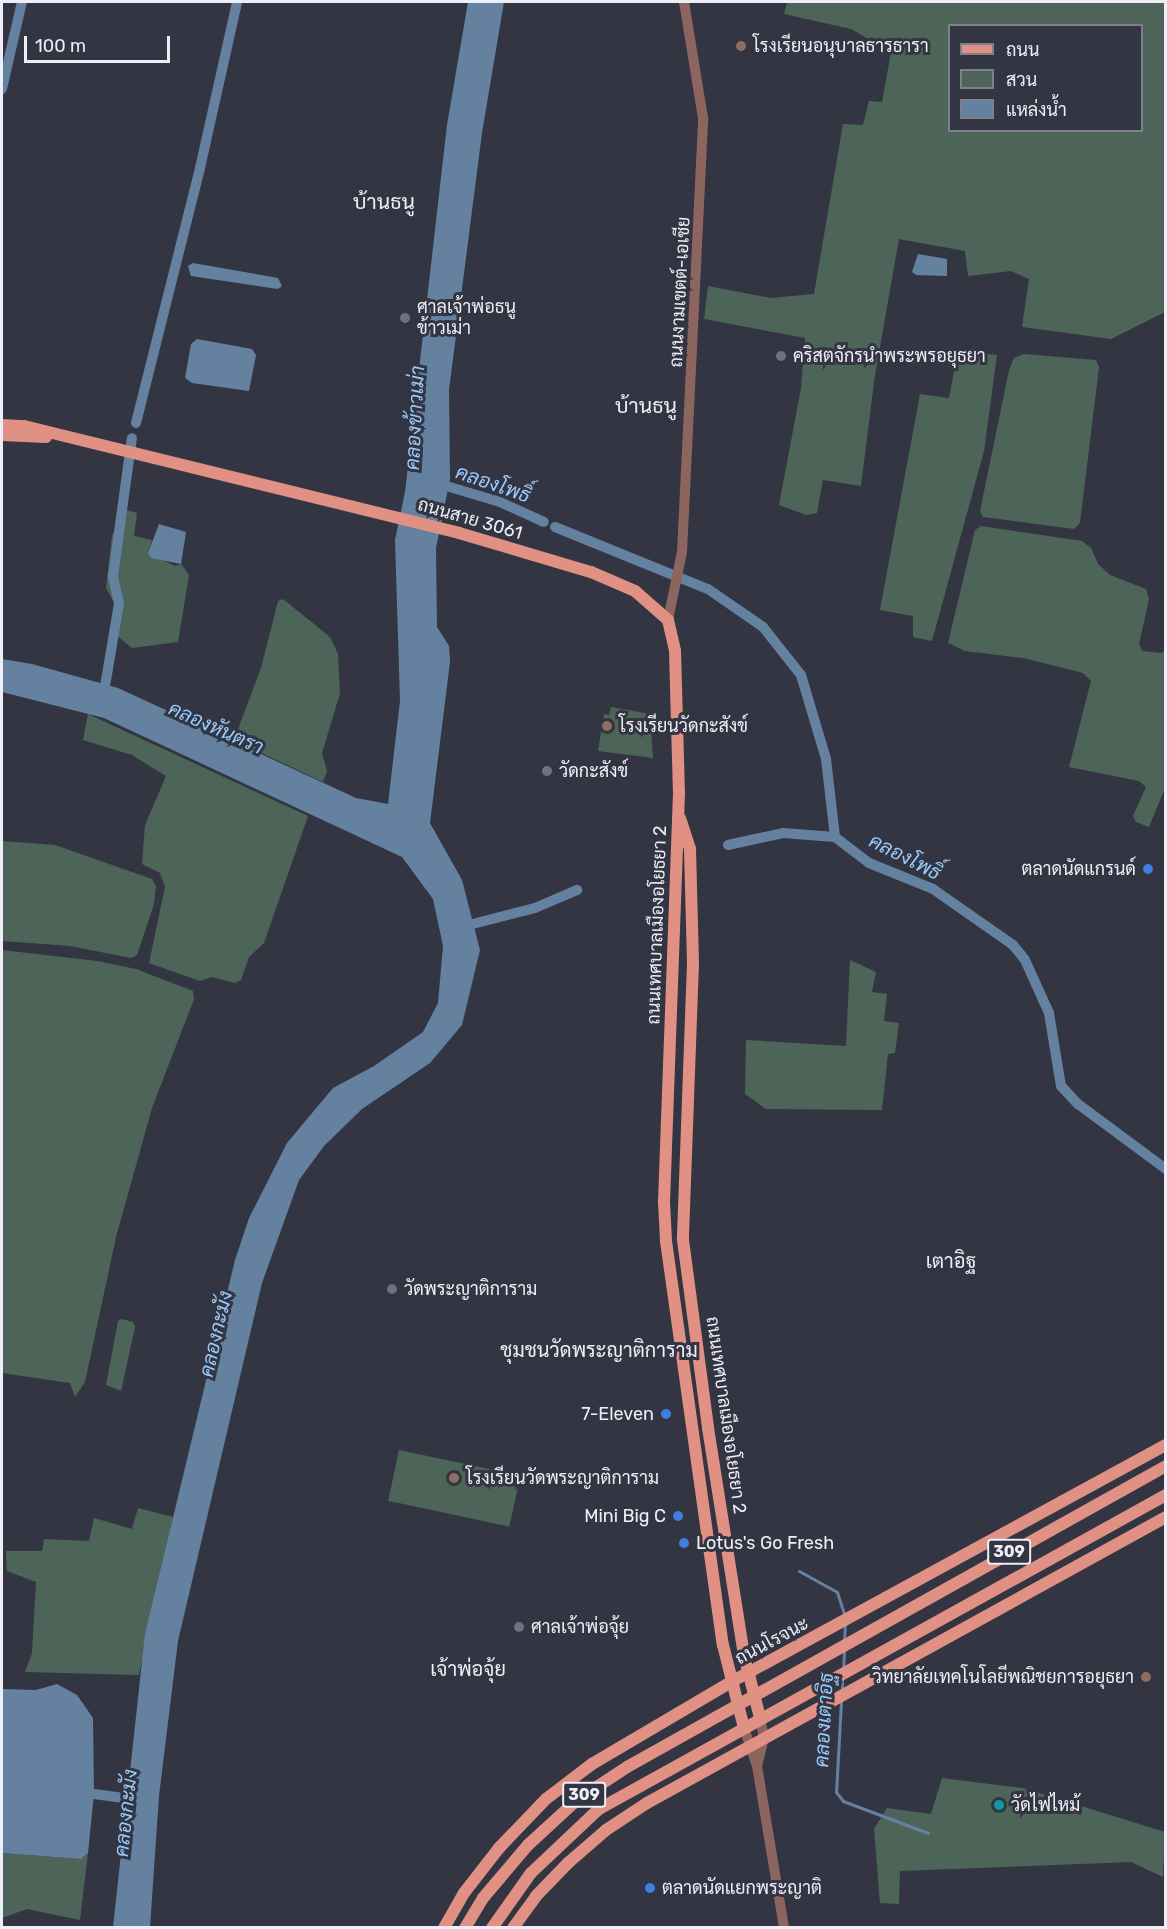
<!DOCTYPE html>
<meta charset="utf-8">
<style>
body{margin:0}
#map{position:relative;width:1167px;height:1929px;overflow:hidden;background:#343543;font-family:Rubik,Sarabun,sans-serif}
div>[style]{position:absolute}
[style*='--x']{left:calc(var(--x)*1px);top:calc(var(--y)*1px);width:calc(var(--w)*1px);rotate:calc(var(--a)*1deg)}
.green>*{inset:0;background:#4d6558;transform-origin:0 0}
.water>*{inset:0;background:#6482a0}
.stream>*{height:3px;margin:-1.5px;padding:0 1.5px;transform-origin:1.5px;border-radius:1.5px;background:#6482a0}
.canal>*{height:10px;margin:-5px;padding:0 5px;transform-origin:5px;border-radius:5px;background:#6482a0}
.minor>*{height:10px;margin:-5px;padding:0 5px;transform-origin:5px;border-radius:5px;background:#8c655e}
.major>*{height:12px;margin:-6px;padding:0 6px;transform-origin:6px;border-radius:6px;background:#e19183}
.dots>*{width:16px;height:16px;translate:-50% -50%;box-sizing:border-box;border:3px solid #343543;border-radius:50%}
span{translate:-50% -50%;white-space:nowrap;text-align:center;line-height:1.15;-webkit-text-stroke:6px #343543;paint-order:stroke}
.shield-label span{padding:2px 4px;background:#343543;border:2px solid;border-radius:4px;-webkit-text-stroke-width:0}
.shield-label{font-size:16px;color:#edeef7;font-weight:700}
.poi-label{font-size:18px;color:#edeef7}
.left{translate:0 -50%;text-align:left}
.right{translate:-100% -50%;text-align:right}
.street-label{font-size:18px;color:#edeef7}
.water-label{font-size:20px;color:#98cafb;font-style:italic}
.neighbourhood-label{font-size:20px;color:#edeef7}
.quarter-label{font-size:21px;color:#edeef7}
.frame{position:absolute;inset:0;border:3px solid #edeef7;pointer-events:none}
.legend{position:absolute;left:948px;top:24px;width:195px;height:108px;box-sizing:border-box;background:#343543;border:2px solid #7e7f8b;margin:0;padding:8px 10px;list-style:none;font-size:18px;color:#edeef7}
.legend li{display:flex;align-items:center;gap:12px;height:30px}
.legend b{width:30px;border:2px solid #7e7f8b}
.scale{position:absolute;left:24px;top:36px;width:146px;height:27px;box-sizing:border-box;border:3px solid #edeef7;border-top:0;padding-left:8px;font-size:18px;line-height:21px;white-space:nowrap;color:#edeef7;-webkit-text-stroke:4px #343543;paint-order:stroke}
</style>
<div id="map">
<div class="green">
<i style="clip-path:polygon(evenodd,787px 2px,1166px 2px,1165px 312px,1111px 339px,1022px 327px,1029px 279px,1011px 271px,968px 276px,965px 251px,899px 239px,875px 375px,861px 486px,823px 480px,817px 513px,806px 515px,779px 505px,801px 388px,805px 338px,704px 319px,708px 286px,771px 298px,814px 294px,843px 124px,863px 125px,869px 101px,882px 102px,891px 52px,851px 29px,784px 14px,787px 2px,950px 26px,1142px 26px,1142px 130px,950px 130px,950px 26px)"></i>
<i style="clip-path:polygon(958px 351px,997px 355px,984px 451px,932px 641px,913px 637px,913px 616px,880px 610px,920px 394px,949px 398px)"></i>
<i style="clip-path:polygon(1024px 354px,1096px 360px,1099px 367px,1080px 523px,1074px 529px,983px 517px,980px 511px,1009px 370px,1014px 358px)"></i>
<i style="clip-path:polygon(123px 509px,137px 513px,134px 536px,152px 540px,148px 553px,175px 566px,181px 564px,189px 575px,178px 642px,132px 648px,116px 635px,119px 612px,106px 588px,112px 536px)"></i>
<i style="clip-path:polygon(981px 526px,1082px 541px,1091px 548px,1098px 564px,1110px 575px,1146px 589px,1149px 599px,1139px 644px,1142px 651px,1162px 653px,1166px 648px,1165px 788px,1149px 827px,1136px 822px,1133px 816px,1146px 787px,1139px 781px,1069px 767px,1091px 681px,1083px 673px,1023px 658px,965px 651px,948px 643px,975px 530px)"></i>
<i style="clip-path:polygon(283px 599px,330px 637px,338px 654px,340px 693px,322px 753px,327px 771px,323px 782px,234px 740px,261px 668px,278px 601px)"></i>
<i style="clip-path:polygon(611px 707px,650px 714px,653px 758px,598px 751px,604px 714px,609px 715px)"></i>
<i style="clip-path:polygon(88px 714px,308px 816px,264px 943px,249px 957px,241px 980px,235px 983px,212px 977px,200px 981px,149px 963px,165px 887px,160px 873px,142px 864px,145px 825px,166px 776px,132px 755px,83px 740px)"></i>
<i style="clip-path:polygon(2px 841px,55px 845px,152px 879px,156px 886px,154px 904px,137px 955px,131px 958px,70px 946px,2px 941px)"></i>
<i style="clip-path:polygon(2px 950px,97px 961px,136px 969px,193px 991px,194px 999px,152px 1108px,116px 1237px,85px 1382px,75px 1397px,70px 1383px,2px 1373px)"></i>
<i style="clip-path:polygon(850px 960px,876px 972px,872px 992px,887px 994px,884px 1021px,899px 1023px,895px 1053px,888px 1054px,882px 1110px,766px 1109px,745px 1094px,746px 1040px,846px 1046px)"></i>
<i style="clip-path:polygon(122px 1319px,133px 1322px,135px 1327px,121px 1391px,106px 1385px,118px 1321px)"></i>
<i style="left:399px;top:1450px;width:124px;height:52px;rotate:12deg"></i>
<i style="clip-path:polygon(138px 1508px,173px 1517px,139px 1675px,25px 1672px,32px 1653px,36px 1582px,7px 1571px,6px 1551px,42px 1551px,44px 1539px,89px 1541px,94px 1518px,132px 1529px)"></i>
<i style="clip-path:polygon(942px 1778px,1023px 1788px,1165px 1832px,1163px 1877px,1131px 1862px,900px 1871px,899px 1904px,880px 1903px,874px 1829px,887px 1808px,931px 1814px)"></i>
<i style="clip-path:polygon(2px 1853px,81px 1859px,88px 1853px,80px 1920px,27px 1909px,2px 1918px)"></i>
</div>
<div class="water">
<i style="clip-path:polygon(468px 2px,504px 2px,482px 133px,449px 390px,450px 479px,436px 548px,437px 627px,449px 646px,450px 662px,430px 823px,462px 880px,480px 950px,462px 1025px,430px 1063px,362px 1109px,324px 1146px,299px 1180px,262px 1283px,178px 1641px,159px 1796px,150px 1927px,113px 1927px,145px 1634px,235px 1260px,249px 1218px,287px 1143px,333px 1088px,374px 1066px,423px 1032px,438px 1003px,443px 946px,433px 899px,402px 857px,104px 718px,2px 692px,2px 659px,32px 664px,118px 688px,356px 798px,388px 804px,400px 701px,395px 540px,405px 492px,447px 125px)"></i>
<i style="clip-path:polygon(918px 254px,947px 259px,947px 276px,916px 275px,912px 272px)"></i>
<i style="clip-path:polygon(193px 263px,278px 278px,282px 286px,278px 289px,191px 276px,188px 266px)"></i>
<i style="clip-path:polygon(197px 339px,252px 349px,256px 355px,249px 391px,192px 383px,185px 378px,191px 344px)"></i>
<i style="clip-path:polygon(159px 524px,186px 532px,181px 564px,151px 558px,148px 553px)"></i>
<i style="clip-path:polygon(57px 1684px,77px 1695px,93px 1718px,94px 1794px,88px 1853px,81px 1859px,2px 1853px,2px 1689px,36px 1690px)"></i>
</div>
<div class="stream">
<i style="--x:799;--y:1571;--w:43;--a:28.9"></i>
<i style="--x:837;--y:1592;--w:26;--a:72"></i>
<i style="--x:844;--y:1641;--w:18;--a:-87"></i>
<i style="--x:843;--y:1671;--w:21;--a:-87"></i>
<i style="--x:842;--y:1692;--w:15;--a:-90"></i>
<i style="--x:841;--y:1701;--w:91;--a:93.1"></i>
<i style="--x:836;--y:1792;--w:11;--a:52"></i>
<i style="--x:843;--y:1801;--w:91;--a:20.6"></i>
</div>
<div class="canal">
<i style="--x:2;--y:89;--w:89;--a:-77.1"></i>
<i style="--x:136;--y:423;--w:263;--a:-75.9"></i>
<i style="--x:200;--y:168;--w:170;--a:-77.4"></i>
<i style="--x:436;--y:483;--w:67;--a:16.5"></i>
<i style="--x:500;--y:502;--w:48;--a:24.4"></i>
<i style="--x:555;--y:527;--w:165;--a:22.1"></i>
<i style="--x:708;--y:589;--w:67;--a:34.6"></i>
<i style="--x:763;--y:627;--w:61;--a:51.6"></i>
<i style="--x:801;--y:675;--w:88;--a:73.4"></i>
<i style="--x:826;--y:759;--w:79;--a:83.4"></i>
<i style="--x:835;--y:837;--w:43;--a:37.4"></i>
<i style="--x:869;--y:863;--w:69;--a:22.1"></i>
<i style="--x:933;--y:889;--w:98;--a:35"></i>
<i style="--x:1013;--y:945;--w:19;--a:51"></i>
<i style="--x:1025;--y:960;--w:58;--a:65.6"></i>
<i style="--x:1049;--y:1013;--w:74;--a:80.7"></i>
<i style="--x:1061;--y:1086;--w:25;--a:47"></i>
<i style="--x:1078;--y:1104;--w:109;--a:36.5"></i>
<i style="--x:103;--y:698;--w:96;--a:-80.4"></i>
<i style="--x:119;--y:603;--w:28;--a:-103"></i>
<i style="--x:113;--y:576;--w:139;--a:-82.2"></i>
<i style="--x:728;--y:845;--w:56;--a:-12.3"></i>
<i style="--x:783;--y:833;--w:52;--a:4.4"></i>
<i style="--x:461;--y:927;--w:76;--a:-14.4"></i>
<i style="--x:535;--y:908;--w:46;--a:-23.2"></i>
<i style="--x:94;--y:1794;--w:45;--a:7.6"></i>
</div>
<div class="minor">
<i style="--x:668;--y:620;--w:69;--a:-78.4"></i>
<i style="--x:682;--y:552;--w:435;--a:-87.2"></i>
<i style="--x:703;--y:118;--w:118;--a:-99.3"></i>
<i style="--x:744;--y:1728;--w:40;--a:71.1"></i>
<i style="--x:757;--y:1766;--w:164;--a:80.5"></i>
<i style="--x:757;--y:1766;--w:29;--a:-76"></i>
<i style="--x:764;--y:1738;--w:20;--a:-101"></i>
</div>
<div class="major">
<i style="--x:2;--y:425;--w:22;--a:3"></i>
<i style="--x:24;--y:426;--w:448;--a:13.8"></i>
<i style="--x:459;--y:533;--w:138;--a:16.5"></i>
<i style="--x:591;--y:572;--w:48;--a:23.4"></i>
<i style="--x:635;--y:591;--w:44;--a:41.3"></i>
<i style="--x:668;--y:620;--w:32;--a:77"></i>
<i style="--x:675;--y:651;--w:142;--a:88.4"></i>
<i style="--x:679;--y:793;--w:409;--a:92.1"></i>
<i style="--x:664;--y:1202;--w:39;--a:87"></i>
<i style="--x:666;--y:1241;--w:408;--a:82"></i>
<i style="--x:723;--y:1645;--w:86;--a:75.8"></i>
<i style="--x:2;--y:435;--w:44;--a:2.6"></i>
<i style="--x:680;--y:818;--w:33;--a:72"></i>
<i style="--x:690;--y:849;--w:114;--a:88.5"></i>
<i style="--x:693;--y:963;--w:277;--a:92.1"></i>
<i style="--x:683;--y:1240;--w:190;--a:82.4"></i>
<i style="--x:708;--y:1428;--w:230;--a:81"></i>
<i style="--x:744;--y:1655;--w:65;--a:75.7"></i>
<i style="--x:444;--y:1928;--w:40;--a:-60.3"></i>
<i style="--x:464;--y:1893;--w:57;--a:-52.1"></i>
<i style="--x:499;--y:1848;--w:68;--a:-46.2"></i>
<i style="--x:546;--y:1799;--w:58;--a:-37.3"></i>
<i style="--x:592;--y:1764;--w:161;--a:-30.5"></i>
<i style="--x:731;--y:1682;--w:495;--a:-28.6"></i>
<i style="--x:465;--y:1928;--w:35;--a:-59"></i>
<i style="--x:483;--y:1898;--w:70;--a:-49.7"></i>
<i style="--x:528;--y:1845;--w:67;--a:-42.6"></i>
<i style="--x:577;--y:1800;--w:60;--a:-33.4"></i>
<i style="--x:627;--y:1767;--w:617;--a:-29.18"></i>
<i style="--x:492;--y:1928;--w:67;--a:-54.7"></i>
<i style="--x:531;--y:1873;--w:93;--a:-43.3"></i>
<i style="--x:599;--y:1809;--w:648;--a:-28.98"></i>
<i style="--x:513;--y:1928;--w:39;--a:-54"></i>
<i style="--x:536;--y:1896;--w:46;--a:-45.9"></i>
<i style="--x:568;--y:1863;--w:50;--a:-41"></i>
<i style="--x:606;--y:1830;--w:49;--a:-33.4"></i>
<i style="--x:647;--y:1803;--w:593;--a:-28.86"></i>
</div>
<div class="dots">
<i style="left:741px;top:46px;background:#8d6e63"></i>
<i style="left:405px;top:318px;background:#6b7280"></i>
<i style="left:781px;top:356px;background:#6b7280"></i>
<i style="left:607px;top:726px;background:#8d6e63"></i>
<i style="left:547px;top:771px;background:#6b7280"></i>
<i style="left:1148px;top:869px;background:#3f7fe0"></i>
<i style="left:392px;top:1289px;background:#6b7280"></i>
<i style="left:666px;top:1414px;background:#3f7fe0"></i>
<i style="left:454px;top:1478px;background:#8d6e63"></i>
<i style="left:678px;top:1516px;background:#3f7fe0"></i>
<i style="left:684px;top:1543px;background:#3f7fe0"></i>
<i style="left:519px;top:1627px;background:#6b7280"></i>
<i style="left:1146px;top:1677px;background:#8d6e63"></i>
<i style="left:999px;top:1805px;background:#0f9aa8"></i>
<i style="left:650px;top:1888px;background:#3f7fe0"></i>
</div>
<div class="shield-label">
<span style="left:1009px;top:1552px">309</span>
<span style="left:584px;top:1795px">309</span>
</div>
<div class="poi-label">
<span class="left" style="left:753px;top:46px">โรงเรียนอนุบาลธารธารา</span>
<span class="left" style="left:417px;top:318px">ศาลเจ้าพ่อธนู<br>ข้าวเม่า</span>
<span class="left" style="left:793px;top:356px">คริสตจักรนำพระพรอยุธยา</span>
<span class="left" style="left:619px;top:726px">โรงเรียนวัดกะสังข์</span>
<span class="left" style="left:559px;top:771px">วัดกะสังข์</span>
<span class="right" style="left:1136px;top:869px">ตลาดนัดแกรนด์</span>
<span class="left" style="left:404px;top:1289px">วัดพระญาติการาม</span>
<span class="right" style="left:654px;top:1414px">7-Eleven</span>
<span class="left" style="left:466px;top:1478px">โรงเรียนวัดพระญาติการาม</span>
<span class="right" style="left:666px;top:1516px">Mini Big C</span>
<span class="left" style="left:696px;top:1543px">Lotus's Go Fresh</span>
<span class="left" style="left:531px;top:1627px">ศาลเจ้าพ่อจุ้ย</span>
<span class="right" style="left:1134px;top:1677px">วิทยาลัยเทคโนโลยีพณิชยการอยุธยา</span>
<span class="left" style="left:1011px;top:1805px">วัดไฟไหม้</span>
<span class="left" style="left:662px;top:1888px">ตลาดนัดแยกพระญาติ</span>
</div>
<div class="street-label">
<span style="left:680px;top:292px;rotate:-87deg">ถนนงามเขตต์-เอเชีย</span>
<span style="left:470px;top:519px;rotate:16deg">ถนนสาย 3061</span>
<span style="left:657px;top:925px;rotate:-88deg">ถนนเทศบาลเมืองอโยธยา 2</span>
<span style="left:726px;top:1415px;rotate:82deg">ถนนเทศบาลเมืองอโยธยา 2</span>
<span style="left:772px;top:1641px;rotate:-28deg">ถนนโรจนะ</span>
</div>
<div class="water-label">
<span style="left:415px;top:418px;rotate:-87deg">คลองข้าวเม่า</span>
<span style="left:493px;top:484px;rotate:19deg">คลองโพธิ์</span>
<span style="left:216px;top:728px;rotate:24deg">คลองหันตรา</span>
<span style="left:905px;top:857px;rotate:27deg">คลองโพธิ์</span>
<span style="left:216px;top:1334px;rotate:-77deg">คลองกะมัง</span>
<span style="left:824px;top:1720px;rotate:-87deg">คลองเตาอิฐ</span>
<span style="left:126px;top:1813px;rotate:-84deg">คลองกะมัง</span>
</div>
<div class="neighbourhood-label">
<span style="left:951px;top:1261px">เตาอิฐ</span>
<span style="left:599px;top:1350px">ชุมชนวัดพระญาติการาม</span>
<span style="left:468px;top:1669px">เจ้าพ่อจุ้ย</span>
</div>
<div class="quarter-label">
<span style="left:384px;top:202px">บ้านธนู</span>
<span style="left:646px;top:406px">บ้านธนู</span>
</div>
<div class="frame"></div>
<ul class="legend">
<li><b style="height:8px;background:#e19183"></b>ถนน</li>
<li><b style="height:16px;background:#4d6558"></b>สวน</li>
<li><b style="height:16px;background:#6482a0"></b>แหล่งน้ำ</li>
</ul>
<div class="scale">100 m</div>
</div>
